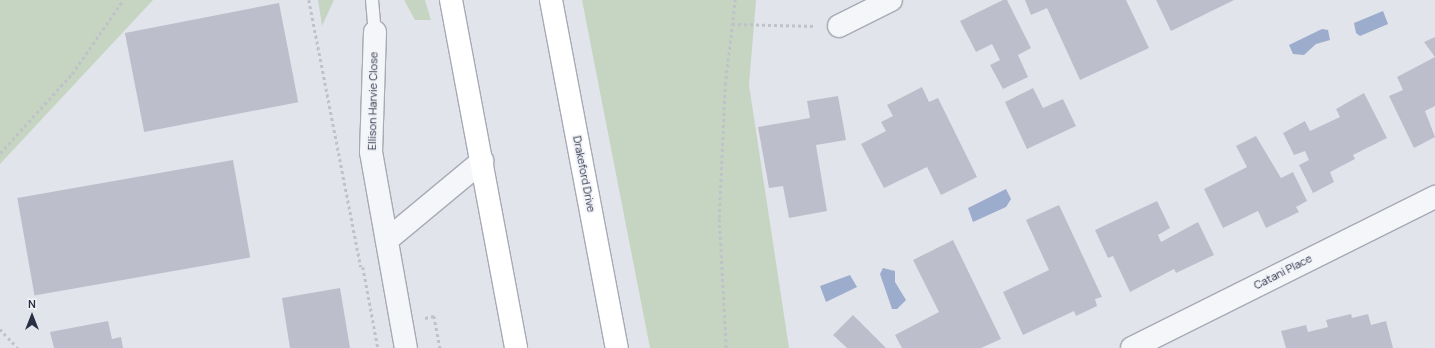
<!DOCTYPE html>
<style>
body{margin:0}
#map{position:relative;width:1435px;height:348px;overflow:hidden;background:#e2e4eb;font-family:Manrope,sans-serif}
div>[style]{position:absolute}
[style*='--x']{left:calc(var(--x)*1px);top:calc(var(--y)*1px);width:calc(var(--w)*1px);rotate:calc(var(--a)*1deg)}
.green>*{inset:0;background:#c5d5c2}
.water>*{inset:0;background:#9caccc}
.building>*{inset:0;background:#bcbfcb;transform-origin:0 0}
.path>*{height:2.5px;margin-top:-1.25px;transform-origin:0;background:repeating-linear-gradient(90deg,#c0c2ca 0 3px,transparent 0 6px)}
.roads{filter:drop-shadow(1px 0 #a7aab5) drop-shadow(-1px 0 #a7aab5) drop-shadow(0 1px #a7aab5) drop-shadow(0 -1px #a7aab5)}
.lane>*{height:12px;margin:-6px;padding:0 6px;transform-origin:6px;border-radius:6px;background:#f5f6f9}
.street>*{height:22px;margin:-11px;padding:0 11px;transform-origin:11px;border-radius:11px;background:#f5f6f9}
.highway>*{height:22px;margin:-11px;padding:0 11px;transform-origin:11px;border-radius:11px;background:#fff}
span{translate:-50% -50%;white-space:nowrap;text-align:center;line-height:1.15;-webkit-text-stroke:3.5px #f1f3f8;paint-order:stroke}
.street-label{font-size:11px;color:#292f43}
.north{position:absolute;left:12px;top:296px;width:40px;height:40px;-webkit-text-stroke:3px #f1f3f8;paint-order:stroke;rotate:0deg;font-size:11px;font-weight:700;line-height:16px;text-align:center;color:#292f43}
.north::after{content:'';display:block;margin:auto;width:14px;height:18px;background:#292f43;clip-path:polygon(50% 0,100% 100%,50% 72%,0 100%)}
</style>
<div id="map">
<div class="green">
<i style="clip-path:polygon(0 0,153px 0,0 164px)"></i>
<i style="clip-path:polygon(318px 0,334px 0,322px 26px)"></i>
<i style="clip-path:polygon(404px 0,425px 0,431px 20px,415px 20px)"></i>
<i style="clip-path:polygon(582px 0,756px 0,749px 85px,789px 348px,650px 348px)"></i>
</div>
<div class="water">
<i style="clip-path:polygon(1383px 11px,1388px 24px,1360px 36px,1356px 33px,1354px 23px)"></i>
<i style="clip-path:polygon(1322px 29px,1328px 30px,1330px 40px,1316px 44px,1304px 55px,1293px 54px,1289px 45px)"></i>
<i style="clip-path:polygon(1006px 189px,1011px 199px,1006px 207px,973px 222px,968px 208px)"></i>
<i style="clip-path:polygon(883px 268px,895px 271px,895px 282px,906px 300px,897px 309px,892px 309px,880px 274px)"></i>
<i style="clip-path:polygon(850px 275px,857px 287px,826px 302px,820px 286px)"></i>
</div>
<div class="building">
<i style="clip-path:polygon(1003px 0,1007px 0,1031px 48px,1018px 55px,1028px 77px,1003px 89px,990px 65px,1000px 60px,992px 44px,976px 52px,960px 21px)"></i>
<i style="clip-path:polygon(1025px 0,1126px 0,1149px 48px,1080px 80px,1047px 8px,1031px 15px)"></i>
<i style="clip-path:polygon(1156px 0,1234px 0,1171px 31px)"></i>
<i style="left:279px;top:3px;width:101px;height:157px;rotate:79deg"></i>
<i style="clip-path:polygon(1435px 37px,1435px 106px,1425px 111px,1435px 137px,1414px 148px,1389px 96px,1403px 90px,1397px 77px,1435px 57px,1424px 42px)"></i>
<i style="clip-path:polygon(922px 87px,929px 102px,938px 98px,977px 177px,941px 195px,927px 167px,884px 188px,861px 144px,886px 131px,881px 122px,893px 116px,887px 105px)"></i>
<i style="clip-path:polygon(1033px 88px,1043px 108px,1063px 99px,1076px 126px,1027px 149px,1005px 102px)"></i>
<i style="clip-path:polygon(1364px 93px,1387px 138px,1353px 155px,1355px 159px,1330px 172px,1334px 182px,1313px 193px,1299px 165px,1309px 160px,1305px 151px,1294px 155px,1283px 133px,1305px 121px,1310px 131px,1340px 117px,1336px 109px)"></i>
<i style="clip-path:polygon(838px 96px,846px 140px,816px 145px,827px 211px,789px 218px,783px 186px,769px 188px,758px 127px,810px 118px,807px 101px)"></i>
<i style="clip-path:polygon(1256px 136px,1281px 178px,1293px 172px,1307px 201px,1296px 207px,1299px 212px,1266px 228px,1258px 211px,1223px 228px,1204px 189px,1247px 167px,1236px 146px)"></i>
<i style="left:233px;top:160px;width:99px;height:219px;rotate:80deg"></i>
<i style="clip-path:polygon(1157px 201px,1170px 228px,1158px 235px,1161px 242px,1198px 222px,1214px 255px,1176px 273px,1174px 269px,1130px 292px,1113px 256px,1108px 258px,1095px 230px)"></i>
<i style="clip-path:polygon(1059px 205px,1102px 297px,1095px 299px,1097px 306px,1076px 316px,1074px 311px,1023px 335px,1003px 292px,1049px 270px,1026px 220px)"></i>
<i style="clip-path:polygon(953px 240px,1001px 339px,981px 348px,902px 348px,895px 335px,939px 312px,913px 260px)"></i>
<i style="clip-path:polygon(340px 288px,350px 348px,290px 348px,282px 298px)"></i>
<i style="clip-path:polygon(1351px 314px,1352px 318px,1368px 314px,1371px 325px,1386px 321px,1393px 348px,1286px 348px,1281px 331px,1306px 325px,1308px 332px,1328px 327px,1326px 320px)"></i>
<i style="clip-path:polygon(853px 315px,886px 348px,847px 348px,833px 335px)"></i>
<i style="clip-path:polygon(108px 321px,112px 339px,121px 337px,123px 348px,54px 348px,50px 332px)"></i>
</div>
<div class="path">
<i style="--x:309;--y:0;--w:272;--a:79"></i>
<i style="--x:732;--y:24;--w:84;--a:1.4"></i>
<i style="--x:0;--y:153;--w:107;--a:-47.7"></i>
<i style="--x:72;--y:74;--w:90;--a:-55.4"></i>
<i style="--x:363;--y:267;--w:82;--a:79.5"></i>
<i style="--x:425;--y:318;--w:9;--a:-13"></i>
<i style="--x:434;--y:316;--w:33;--a:79"></i>
<i style="--x:0;--y:329;--w:26;--a:47"></i>
<i style="--x:726;--y:348;--w:130;--a:-93.1"></i>
<i style="--x:719;--y:218;--w:133;--a:-87.4"></i>
<i style="--x:725;--y:85;--w:86;--a:-83.3"></i>
</div>
<div class="roads">
<div class="lane">
<i style="--x:372;--y:0;--w:32;--a:85"></i>
</div>
<div class="street">
<i style="--x:839;--y:26;--w:58;--a:-26.6"></i>
<i style="--x:375;--y:32;--w:120;--a:91.9"></i>
<i style="--x:371;--y:152;--w:199;--a:79.9"></i>
<i style="--x:387;--y:240;--w:124;--a:-39.7"></i>
<i style="--x:1132;--y:348;--w:339;--a:-26.5"></i>
</div>
<div class="highway">
<i style="--x:451;--y:0;--w:354;--a:79.4"></i>
<i style="--x:551;--y:0;--w:354;--a:79.3"></i>
</div>
</div>
<div class="street-label">
<span style="left:373px;top:101px;rotate:-89deg">Ellison Harvie Close</span>
<span style="left:584px;top:174px;rotate:79deg">Drakeford Drive</span>
<span style="left:1283px;top:272px;rotate:-27deg">Catani Place</span>
</div>
<div class="north">N</div>
</div>
